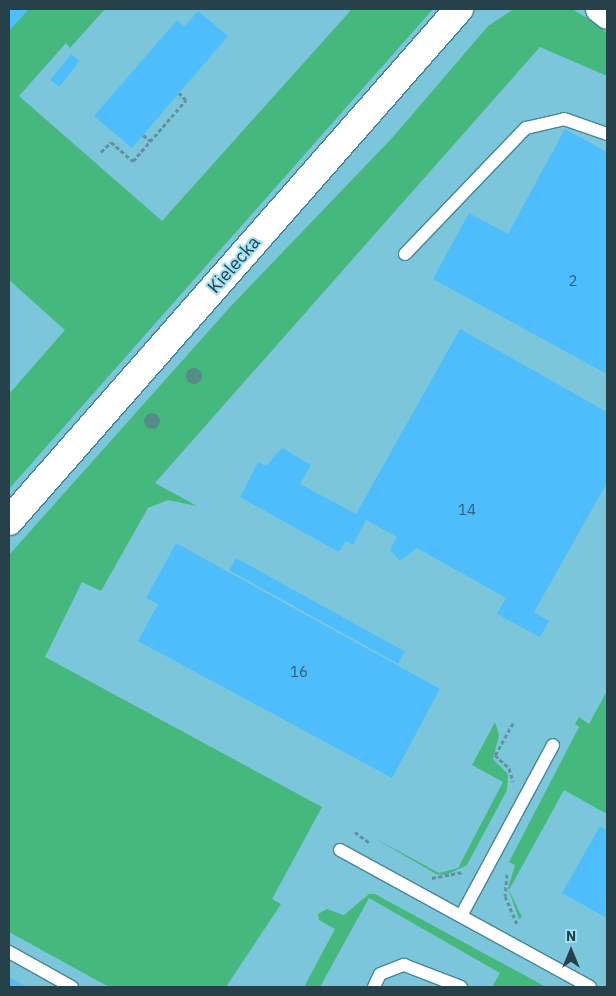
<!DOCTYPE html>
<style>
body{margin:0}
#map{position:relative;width:616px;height:996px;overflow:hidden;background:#91d2e5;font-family:"IBM Plex Sans",sans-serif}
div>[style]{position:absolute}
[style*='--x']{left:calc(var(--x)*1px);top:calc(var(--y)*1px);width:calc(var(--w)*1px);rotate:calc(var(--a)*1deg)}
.built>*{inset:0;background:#7cc6db;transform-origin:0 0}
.green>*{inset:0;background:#45b87e}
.building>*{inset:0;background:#4ebdfc;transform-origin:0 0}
.path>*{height:3px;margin-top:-1.5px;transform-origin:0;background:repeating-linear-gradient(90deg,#61919f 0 4px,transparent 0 6.5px)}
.roads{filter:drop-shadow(1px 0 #468697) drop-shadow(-1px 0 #468697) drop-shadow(0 1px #468697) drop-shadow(0 -1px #468697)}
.lane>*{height:12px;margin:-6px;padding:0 6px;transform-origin:6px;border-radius:6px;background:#fff}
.street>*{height:25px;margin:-12.5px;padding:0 12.5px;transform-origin:12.5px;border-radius:12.5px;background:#fff}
.secondary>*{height:28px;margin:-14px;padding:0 14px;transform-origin:14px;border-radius:14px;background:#fff}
.trees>*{width:16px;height:16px;margin:-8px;border-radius:50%;background:#558c86}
span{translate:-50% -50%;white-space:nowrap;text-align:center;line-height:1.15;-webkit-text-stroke:4px #9edff2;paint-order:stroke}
.number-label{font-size:15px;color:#306076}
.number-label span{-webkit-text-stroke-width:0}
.street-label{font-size:18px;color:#264149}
.frame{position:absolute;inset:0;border:10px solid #264149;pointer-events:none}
.north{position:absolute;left:546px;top:926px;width:50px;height:50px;-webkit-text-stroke:4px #9edff2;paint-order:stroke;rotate:0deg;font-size:14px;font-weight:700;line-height:20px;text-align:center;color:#264149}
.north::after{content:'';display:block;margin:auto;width:18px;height:22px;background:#264149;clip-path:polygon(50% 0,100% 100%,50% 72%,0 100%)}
</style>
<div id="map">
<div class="built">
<i style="left:9px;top:9px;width:598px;height:978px"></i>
</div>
<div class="green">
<i style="clip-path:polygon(9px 9px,105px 9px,70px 48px,66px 43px,19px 96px,162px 221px,352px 9px,433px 9px,9px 489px,9px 394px,65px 330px,9px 280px)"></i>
<i style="clip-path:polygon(514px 9px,572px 9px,594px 22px,607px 33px,607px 76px,540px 47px,155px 483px,197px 506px,168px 500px,148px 508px,101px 591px,82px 582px,45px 657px,322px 807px,272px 899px,281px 904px,226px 987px,109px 987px,9px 932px,9px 555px,231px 306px,393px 137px,488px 26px)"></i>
<i style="clip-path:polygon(607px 691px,607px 814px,564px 790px,509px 890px,522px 917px,519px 919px,508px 888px,515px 865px,509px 862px,579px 727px,575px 724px,579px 717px,589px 724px)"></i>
<i style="clip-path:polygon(495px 722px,499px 735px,493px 759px,508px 774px,507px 790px,467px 865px,446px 875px,436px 874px,371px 836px,439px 873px,458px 868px,503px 782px,472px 765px)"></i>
<i style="clip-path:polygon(369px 894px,375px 894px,546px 987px,492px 987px,500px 973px,369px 898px,320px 987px,304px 987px,335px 929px,319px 920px,318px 914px,327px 909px,344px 915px)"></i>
</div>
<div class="building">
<i style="clip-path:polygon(9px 9px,29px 9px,9px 31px)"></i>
<i style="clip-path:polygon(198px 11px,228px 36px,132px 148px,94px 116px,177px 20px,184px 27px)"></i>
<i style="left:71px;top:54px;width:11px;height:33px;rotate:38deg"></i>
<i style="clip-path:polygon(565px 129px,607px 152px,607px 374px,433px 279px,469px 213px,508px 234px)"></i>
<i style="clip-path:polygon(460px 329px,607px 412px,607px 483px,534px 612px,549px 621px,540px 637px,497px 614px,506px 598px,417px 548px,400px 561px,390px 550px,397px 537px,366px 520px,353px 545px,346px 541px,339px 552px,240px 497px,258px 462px,266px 466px,282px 448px,311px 465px,300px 484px,356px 514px)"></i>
<i style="clip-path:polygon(176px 543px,440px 689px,392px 778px,138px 641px,158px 604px,146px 598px)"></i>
<i style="left:236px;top:558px;width:193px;height:14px;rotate:29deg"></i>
<i style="clip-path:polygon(600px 826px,607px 830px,607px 918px,562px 893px)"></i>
<i style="clip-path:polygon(9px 977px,27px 987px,9px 987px)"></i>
</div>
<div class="path">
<i style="--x:143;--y:135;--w:10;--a:37"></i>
<i style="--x:101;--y:152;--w:14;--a:-45"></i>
<i style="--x:111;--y:142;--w:29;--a:41"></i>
<i style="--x:133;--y:161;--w:81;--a:-49"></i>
<i style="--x:186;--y:100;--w:10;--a:-135"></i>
<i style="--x:513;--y:723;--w:37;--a:119"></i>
<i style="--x:495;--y:755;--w:19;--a:43"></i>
<i style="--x:509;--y:768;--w:14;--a:73"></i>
<i style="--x:355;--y:832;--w:19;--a:36"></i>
<i style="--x:507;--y:874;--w:22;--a:95"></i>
<i style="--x:505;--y:896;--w:30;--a:67"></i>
<i style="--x:432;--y:878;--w:31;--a:-11"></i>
</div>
<div class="roads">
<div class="lane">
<i style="--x:405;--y:254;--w:175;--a:-46.2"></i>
<i style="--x:526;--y:128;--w:39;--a:-13"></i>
<i style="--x:564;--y:119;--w:46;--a:19.2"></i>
<i style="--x:340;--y:850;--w:285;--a:28.7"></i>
<i style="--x:461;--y:916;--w:194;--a:-61.7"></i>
<i style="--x:9;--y:952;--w:72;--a:29.1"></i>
<i style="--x:374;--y:987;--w:14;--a:-65"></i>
<i style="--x:380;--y:974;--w:26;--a:-21"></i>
<i style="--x:404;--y:965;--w:61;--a:21.1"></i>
</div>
<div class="street">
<i style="--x:598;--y:9;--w:11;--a:38"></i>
</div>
<div class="secondary">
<i style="--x:9;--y:521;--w:682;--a:-48.69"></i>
</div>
</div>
<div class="trees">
<i style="left:194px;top:376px"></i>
<i style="left:152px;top:421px"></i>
</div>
<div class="number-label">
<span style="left:573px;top:281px">2</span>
<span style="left:467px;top:510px">14</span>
<span style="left:299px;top:672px">16</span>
</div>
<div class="street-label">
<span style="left:234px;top:265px;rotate:-49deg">Kielecka</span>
</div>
<div class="frame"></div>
<div class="north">N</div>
</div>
